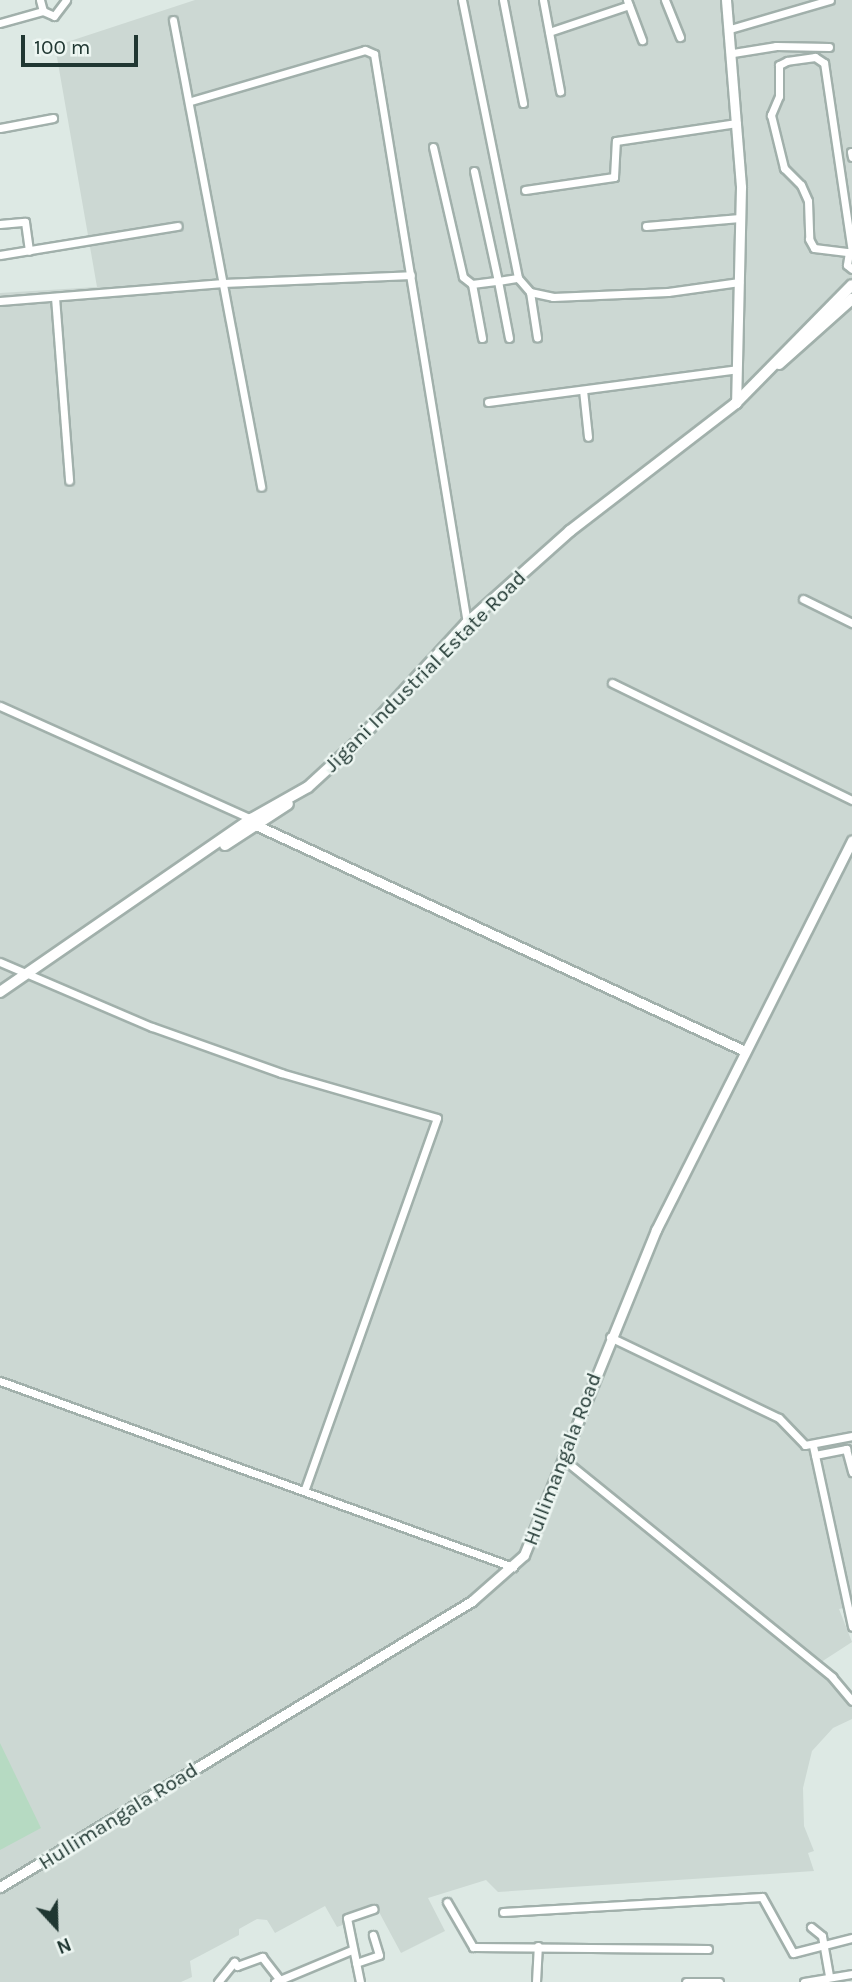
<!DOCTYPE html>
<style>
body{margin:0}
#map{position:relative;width:852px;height:1982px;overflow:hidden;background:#dde9e4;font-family:Karla,sans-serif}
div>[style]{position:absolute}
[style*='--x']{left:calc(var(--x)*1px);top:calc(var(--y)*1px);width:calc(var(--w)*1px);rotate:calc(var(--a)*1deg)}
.built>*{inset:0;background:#ccd8d3}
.green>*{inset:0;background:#b6dac2}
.roads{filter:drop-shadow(2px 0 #a1b0ab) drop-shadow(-2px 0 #a1b0ab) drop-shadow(0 2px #a1b0ab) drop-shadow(0 -2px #a1b0ab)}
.minor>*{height:7px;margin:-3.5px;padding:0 3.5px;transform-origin:3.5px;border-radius:3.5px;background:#fff}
.tertiary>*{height:9px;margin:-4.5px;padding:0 4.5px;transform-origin:4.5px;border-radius:4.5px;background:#fff}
.secondary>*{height:10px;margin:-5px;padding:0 5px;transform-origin:5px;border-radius:5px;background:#fff}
span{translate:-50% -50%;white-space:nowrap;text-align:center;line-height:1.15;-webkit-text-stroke:5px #edf6f2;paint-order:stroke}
.street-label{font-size:21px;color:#203732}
.north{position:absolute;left:21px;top:1891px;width:70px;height:70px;-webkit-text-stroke:5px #edf6f2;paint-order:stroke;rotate:158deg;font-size:19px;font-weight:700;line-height:28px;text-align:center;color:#203732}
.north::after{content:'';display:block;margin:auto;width:24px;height:32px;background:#203732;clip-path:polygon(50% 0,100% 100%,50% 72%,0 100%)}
.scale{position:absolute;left:21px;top:35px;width:117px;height:32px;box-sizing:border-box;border:4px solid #203732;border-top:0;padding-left:9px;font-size:21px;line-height:24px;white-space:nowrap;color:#203732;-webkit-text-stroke:5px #edf6f2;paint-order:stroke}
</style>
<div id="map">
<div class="built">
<i style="clip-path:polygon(195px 0,852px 0,852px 1606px,839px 1609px,852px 1642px,815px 1666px,852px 1698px,852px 1719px,833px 1728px,812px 1751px,803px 1788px,804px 1826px,814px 1851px,808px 1853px,814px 1871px,498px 1892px,486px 1880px,428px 1898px,445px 1931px,401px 1953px,379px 1912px,337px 1927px,325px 1906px,275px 1933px,267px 1920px,257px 1919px,239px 1929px,239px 1935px,190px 1961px,192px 1977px,181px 1982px,0 1982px,0 293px,97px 287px,55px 46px)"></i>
</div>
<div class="green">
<i style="clip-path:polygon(0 1743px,41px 1828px,0 1850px)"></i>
</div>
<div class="roads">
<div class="minor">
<i style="--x:40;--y:0;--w:11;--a:75"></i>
<i style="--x:462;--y:0;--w:284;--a:78.6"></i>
<i style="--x:518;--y:278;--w:18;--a:49"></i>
<i style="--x:530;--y:292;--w:24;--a:12"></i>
<i style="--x:553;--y:297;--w:115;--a:-2.5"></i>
<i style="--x:668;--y:292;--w:72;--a:-8"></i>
<i style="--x:503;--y:0;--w:105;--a:79"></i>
<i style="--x:543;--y:0;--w:93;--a:79.4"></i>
<i style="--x:627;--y:0;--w:43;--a:69.4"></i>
<i style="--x:665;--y:0;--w:40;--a:68"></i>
<i style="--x:173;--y:20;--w:475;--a:79.3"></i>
<i style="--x:0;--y:23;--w:45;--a:-15.6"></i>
<i style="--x:43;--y:11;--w:12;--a:24"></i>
<i style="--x:54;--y:16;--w:20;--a:-53"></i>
<i style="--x:730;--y:29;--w:104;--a:-16.2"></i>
<i style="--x:549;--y:32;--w:84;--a:-18.6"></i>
<i style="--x:733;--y:53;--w:44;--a:-9.2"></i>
<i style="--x:776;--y:46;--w:53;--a:1.1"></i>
<i style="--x:191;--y:101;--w:181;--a:-16.3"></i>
<i style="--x:365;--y:50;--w:10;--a:24"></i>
<i style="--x:374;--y:54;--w:577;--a:80.72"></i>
<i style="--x:0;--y:128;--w:54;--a:-10.7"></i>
<i style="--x:433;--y:147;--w:133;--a:77"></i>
<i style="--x:463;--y:277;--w:11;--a:38"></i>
<i style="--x:472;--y:284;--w:26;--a:-7"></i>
<i style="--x:498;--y:281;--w:58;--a:79.1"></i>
<i style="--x:851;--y:152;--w:5;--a:79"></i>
<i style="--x:474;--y:171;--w:113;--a:77.7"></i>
<i style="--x:498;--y:281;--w:20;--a:-9"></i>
<i style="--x:525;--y:190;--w:90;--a:-8.3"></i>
<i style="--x:614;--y:177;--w:36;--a:-87"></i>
<i style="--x:616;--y:141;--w:122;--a:-8.5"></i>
<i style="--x:0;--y:224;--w:25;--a:-5"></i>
<i style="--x:25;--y:222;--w:29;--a:82"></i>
<i style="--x:646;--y:226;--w:94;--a:-4.9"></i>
<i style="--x:852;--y:252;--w:191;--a:-98.4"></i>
<i style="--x:824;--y:63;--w:11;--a:-146"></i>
<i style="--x:815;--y:57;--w:28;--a:172"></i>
<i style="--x:787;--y:61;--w:9;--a:153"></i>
<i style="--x:779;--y:65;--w:31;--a:90"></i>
<i style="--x:779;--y:96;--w:21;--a:113"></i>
<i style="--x:771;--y:115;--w:55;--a:76.2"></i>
<i style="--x:784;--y:168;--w:24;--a:45"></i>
<i style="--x:801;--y:185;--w:17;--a:66"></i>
<i style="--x:808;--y:201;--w:38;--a:88"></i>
<i style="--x:809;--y:239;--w:10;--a:61"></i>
<i style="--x:814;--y:248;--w:35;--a:7"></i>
<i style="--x:849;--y:252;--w:13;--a:99"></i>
<i style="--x:847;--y:265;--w:6;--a:39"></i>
<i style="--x:0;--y:255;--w:180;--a:-9.3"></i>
<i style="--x:472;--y:284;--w:55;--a:79.5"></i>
<i style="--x:530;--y:292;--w:46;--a:81.2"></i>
<i style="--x:55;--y:297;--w:184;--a:85.6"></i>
<i style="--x:0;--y:301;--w:224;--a:-4.6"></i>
<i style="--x:223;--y:283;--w:188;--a:-2.4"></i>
<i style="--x:583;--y:390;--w:47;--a:83.9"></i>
<i style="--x:488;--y:402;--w:251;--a:-7.5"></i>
<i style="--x:803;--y:599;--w:55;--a:26.1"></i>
<i style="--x:612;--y:683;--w:267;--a:26"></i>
<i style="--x:0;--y:706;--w:275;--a:24.2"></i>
<i style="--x:0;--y:962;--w:165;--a:23.2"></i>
<i style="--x:152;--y:1027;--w:137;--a:19.6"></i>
<i style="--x:281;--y:1073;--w:162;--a:16.1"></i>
<i style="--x:437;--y:1118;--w:394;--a:109.6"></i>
<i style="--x:610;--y:1337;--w:187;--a:25.6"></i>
<i style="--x:779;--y:1418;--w:37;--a:46"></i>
<i style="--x:805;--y:1445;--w:48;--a:-10.8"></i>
<i style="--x:0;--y:1381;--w:546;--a:19.93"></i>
<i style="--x:813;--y:1446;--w:185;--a:77.8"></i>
<i style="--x:815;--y:1455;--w:32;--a:-11"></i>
<i style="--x:846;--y:1449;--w:24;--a:75"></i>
<i style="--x:562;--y:1458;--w:348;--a:39"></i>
<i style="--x:832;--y:1677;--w:31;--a:50"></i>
<i style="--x:447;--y:1902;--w:52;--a:60"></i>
<i style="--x:473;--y:1947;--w:235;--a:0.5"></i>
<i style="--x:503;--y:1912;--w:259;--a:-3.3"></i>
<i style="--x:762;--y:1897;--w:64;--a:61"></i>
<i style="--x:793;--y:1953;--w:61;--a:-14.3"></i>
<i style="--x:811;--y:1927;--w:14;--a:39"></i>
<i style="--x:822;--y:1936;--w:40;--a:80"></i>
<i style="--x:356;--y:1963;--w:24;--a:-19"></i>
<i style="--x:379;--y:1955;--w:21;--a:-107"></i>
<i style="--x:218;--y:1982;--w:26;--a:-51"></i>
<i style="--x:234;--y:1962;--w:5;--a:53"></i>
<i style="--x:237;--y:1966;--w:27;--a:-20"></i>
<i style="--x:262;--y:1957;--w:29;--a:52"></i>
<i style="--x:275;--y:1982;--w:83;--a:-22.6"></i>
<i style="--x:360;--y:1982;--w:65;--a:-101.5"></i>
<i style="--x:347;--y:1918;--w:28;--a:-19"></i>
<i style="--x:536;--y:1982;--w:36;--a:-87"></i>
<i style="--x:686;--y:1982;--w:33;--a:0"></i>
<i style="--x:804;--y:1982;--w:49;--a:-9.5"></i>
</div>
<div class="tertiary">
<i style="--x:726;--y:0;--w:188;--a:85.4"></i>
<i style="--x:741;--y:187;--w:216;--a:91.3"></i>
<i style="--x:258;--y:826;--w:536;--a:24.8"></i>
<i style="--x:0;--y:1887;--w:552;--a:-31.21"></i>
<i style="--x:472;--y:1601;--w:69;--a:-41.5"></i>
<i style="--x:524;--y:1555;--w:351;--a:-67.9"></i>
<i style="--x:656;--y:1230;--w:436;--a:-63.3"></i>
</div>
<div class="secondary">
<i style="--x:779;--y:364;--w:98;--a:-41.7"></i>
<i style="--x:225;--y:845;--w:75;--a:-33.1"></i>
<i style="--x:0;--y:992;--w:305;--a:-34.6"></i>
<i style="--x:251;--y:819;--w:65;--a:-29.3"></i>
<i style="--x:308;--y:787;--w:68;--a:-42.6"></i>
<i style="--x:358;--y:741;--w:161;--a:-47.3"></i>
<i style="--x:467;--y:623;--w:138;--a:-41.8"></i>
<i style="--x:570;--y:531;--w:210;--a:-37.6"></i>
<i style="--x:736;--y:403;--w:165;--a:-45.5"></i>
</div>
</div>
<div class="street-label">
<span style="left:425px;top:671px;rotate:-45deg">Jigani Industrial Estate Road</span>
<span style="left:562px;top:1459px;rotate:-69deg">Hullimangala Road</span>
<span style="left:118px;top:1816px;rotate:-32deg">Hullimangala Road</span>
</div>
<div class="north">N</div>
<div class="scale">100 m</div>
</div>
